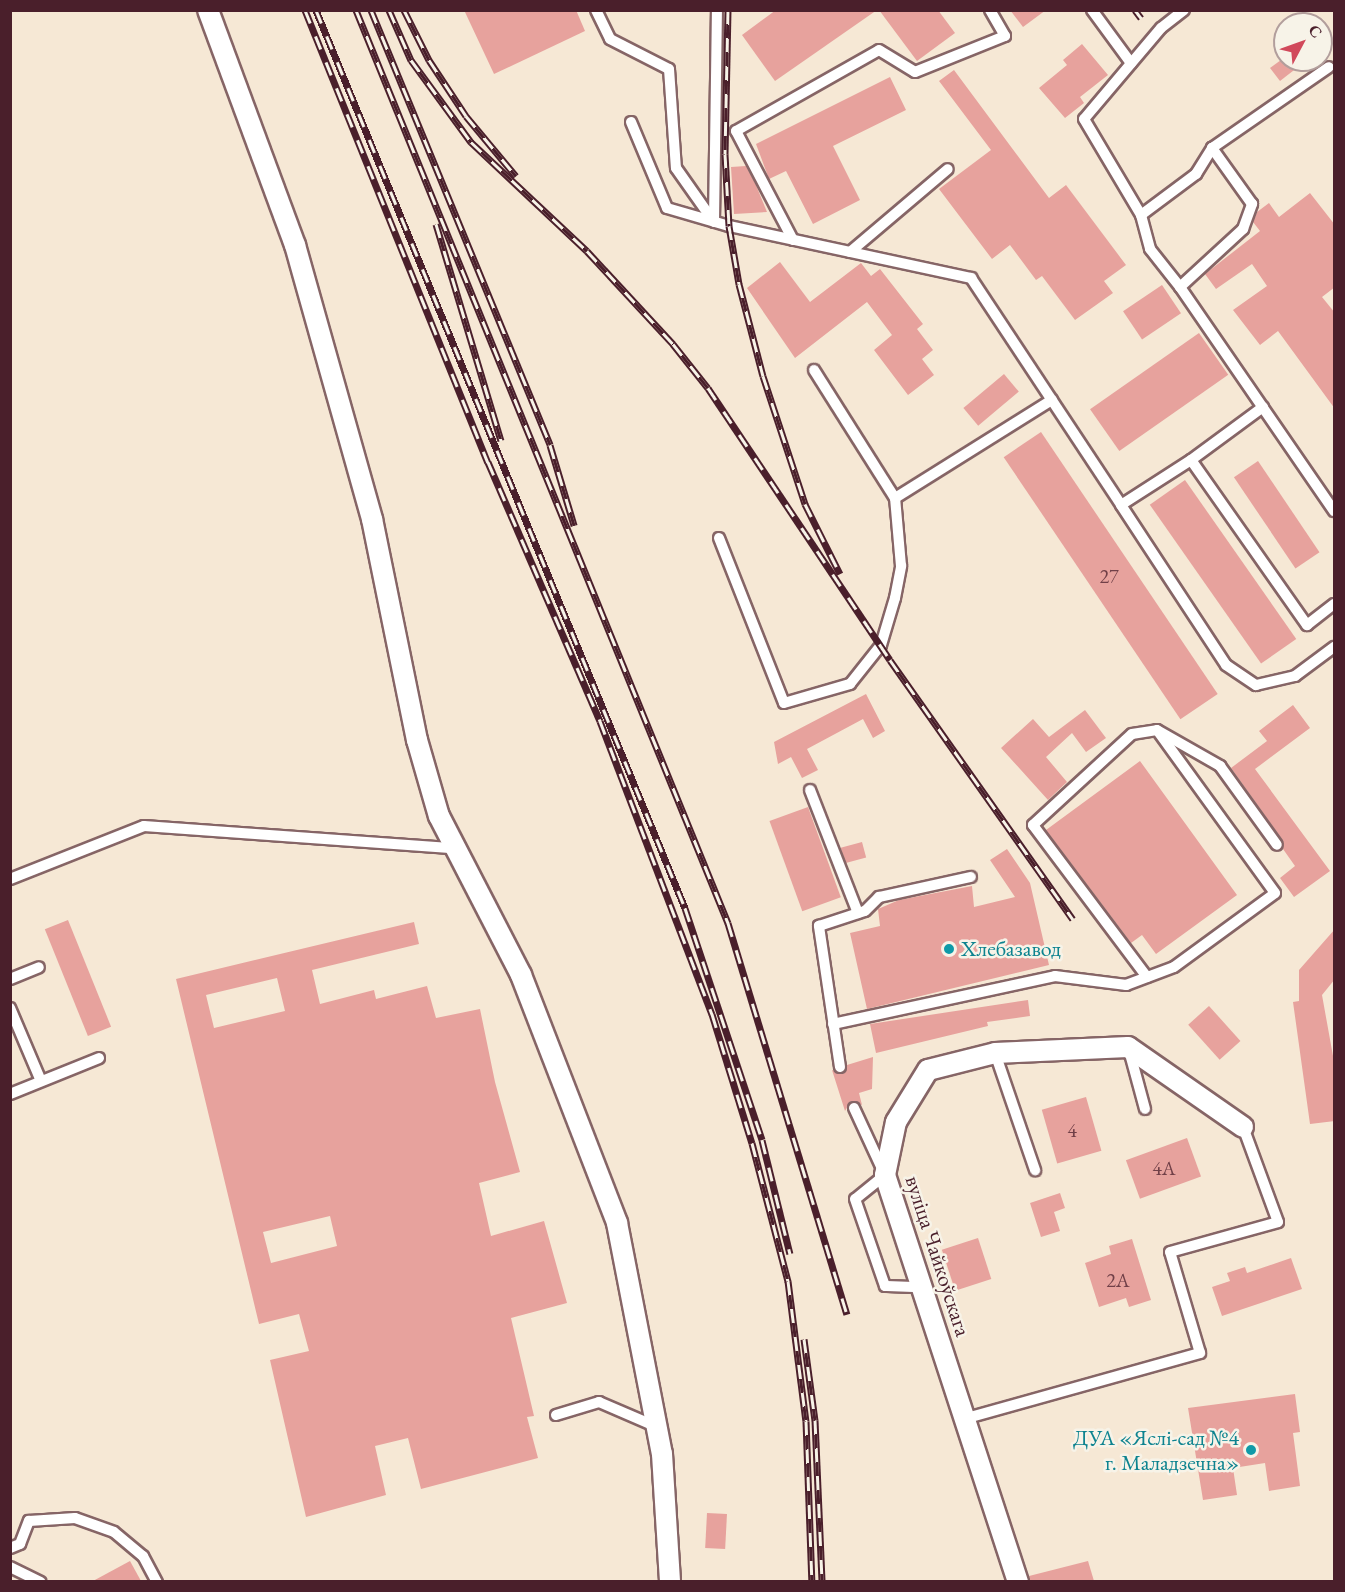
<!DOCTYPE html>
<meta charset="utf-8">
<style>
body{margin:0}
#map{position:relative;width:1345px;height:1592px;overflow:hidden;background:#f6e8d5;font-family:"EB Garamond",serif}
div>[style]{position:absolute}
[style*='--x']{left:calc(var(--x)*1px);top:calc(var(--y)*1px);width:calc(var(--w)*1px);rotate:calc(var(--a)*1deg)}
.building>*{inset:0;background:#e7a29d;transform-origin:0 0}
.roads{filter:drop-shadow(2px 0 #866566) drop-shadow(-2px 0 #866566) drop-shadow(0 2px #866566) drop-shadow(0 -2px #866566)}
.lane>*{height:10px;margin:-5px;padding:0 5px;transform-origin:5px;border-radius:5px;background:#fff}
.street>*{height:20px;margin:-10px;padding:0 10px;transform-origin:10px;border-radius:10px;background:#fff}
.rail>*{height:7px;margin-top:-3.5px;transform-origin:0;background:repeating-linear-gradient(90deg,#f7f3e8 0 14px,#4a1f2b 0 28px);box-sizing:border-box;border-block:2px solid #4a1f2b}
.dots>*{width:16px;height:16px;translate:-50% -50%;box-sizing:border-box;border:3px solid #f7f3e8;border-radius:50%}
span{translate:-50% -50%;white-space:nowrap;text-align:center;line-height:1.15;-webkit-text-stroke:5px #f7f3e8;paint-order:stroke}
.number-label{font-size:20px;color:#714048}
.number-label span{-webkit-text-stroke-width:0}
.culture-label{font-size:22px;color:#0d838f}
.left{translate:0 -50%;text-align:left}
.right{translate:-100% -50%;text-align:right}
.street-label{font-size:22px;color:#4a1f2b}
.frame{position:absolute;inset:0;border:12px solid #4a1f2b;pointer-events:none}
.north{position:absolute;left:1273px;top:12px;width:60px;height:60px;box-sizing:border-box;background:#f7f3e8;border:2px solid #b29e9c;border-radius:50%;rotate:49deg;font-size:16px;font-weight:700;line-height:24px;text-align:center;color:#4a1f2b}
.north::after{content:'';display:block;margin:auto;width:21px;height:27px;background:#d1495b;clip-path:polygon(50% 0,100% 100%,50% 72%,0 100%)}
</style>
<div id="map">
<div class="building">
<i style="clip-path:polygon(464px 10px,576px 10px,585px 31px,494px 74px)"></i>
<i style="clip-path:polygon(776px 10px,877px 10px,775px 81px,742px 35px)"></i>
<i style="clip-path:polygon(879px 10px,938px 10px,955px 33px,917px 61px)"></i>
<i style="clip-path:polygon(1010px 10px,1046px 10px,1023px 27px)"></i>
<i style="clip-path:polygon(1082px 44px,1108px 75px,1080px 97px,1084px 103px,1065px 118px,1039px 88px,1067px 65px,1063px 60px)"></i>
<i style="clip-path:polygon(1281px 60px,1307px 60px,1280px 81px,1270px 68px)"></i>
<i style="clip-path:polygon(954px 70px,1049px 198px,1066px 185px,1126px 265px,1104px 281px,1113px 293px,1075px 320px,1042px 276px,1036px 280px,1010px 245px,992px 259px,939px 189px,991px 150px,939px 81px)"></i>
<i style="clip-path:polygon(890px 77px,906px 110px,833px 146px,860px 200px,813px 224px,786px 171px,769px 179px,756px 144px)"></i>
<i style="clip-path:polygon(746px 166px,756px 185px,767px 212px,734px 214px,731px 167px)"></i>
<i style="clip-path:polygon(1310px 193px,1335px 225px,1335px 287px,1322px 297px,1335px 313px,1335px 409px,1278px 331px,1260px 345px,1233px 310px,1267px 286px,1252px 264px,1216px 289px,1205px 274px,1260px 231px,1253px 222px,1257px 212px,1269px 203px,1279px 217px)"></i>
<i style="clip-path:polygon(780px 262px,810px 302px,861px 263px,871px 276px,880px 269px,923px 324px,917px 329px,933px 350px,922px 359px,934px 375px,908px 395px,874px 350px,892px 335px,867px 302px,795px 358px,747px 288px)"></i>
<i style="left:1162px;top:285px;width:34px;height:47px;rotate:56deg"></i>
<i style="left:1199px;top:333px;width:51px;height:133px;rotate:55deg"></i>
<i style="left:1004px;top:374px;width:23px;height:53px;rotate:50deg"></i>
<i style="left:1041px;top:432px;width:316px;height:45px;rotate:56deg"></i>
<i style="left:1258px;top:461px;width:110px;height:29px;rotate:56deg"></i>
<i style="left:1185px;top:480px;width:194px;height:43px;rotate:55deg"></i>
<i style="clip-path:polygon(866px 694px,885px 731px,873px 738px,863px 719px,807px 749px,818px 770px,802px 778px,791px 757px,778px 764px,774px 742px)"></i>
<i style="clip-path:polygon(1293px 705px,1310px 728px,1255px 769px,1330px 871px,1294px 897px,1280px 878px,1295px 866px,1283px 849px,1283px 841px,1231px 768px,1267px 741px,1259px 731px)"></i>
<i style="clip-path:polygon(1085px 710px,1106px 738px,1086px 752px,1072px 733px,1046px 757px,1067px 782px,1048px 800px,1001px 748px,1033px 719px,1049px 737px)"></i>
<i style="clip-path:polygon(1140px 761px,1237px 895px,1156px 954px,1142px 935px,1131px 943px,1046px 830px)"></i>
<i style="left:808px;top:807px;width:96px;height:41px;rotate:70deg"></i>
<i style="left:862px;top:842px;width:16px;height:22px;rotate:75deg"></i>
<i style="clip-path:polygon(1007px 849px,1030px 883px,1049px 965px,867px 1009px,850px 933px,880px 926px,878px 909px,899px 900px,972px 886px,974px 907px,1015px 897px,990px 860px)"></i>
<i style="left:68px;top:920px;width:115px;height:25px;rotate:68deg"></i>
<i style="clip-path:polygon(evenodd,414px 922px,419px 944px,312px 970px,320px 1004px,374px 990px,376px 999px,427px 986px,436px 1018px,480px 1009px,495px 1082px,520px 1172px,479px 1183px,491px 1236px,544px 1221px,567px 1303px,511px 1318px,534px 1416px,527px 1417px,538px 1458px,421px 1489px,408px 1438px,375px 1446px,386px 1495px,306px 1517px,270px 1360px,309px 1351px,299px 1314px,259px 1324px,176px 979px,414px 922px,277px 978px,285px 1011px,214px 1028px,206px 995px,277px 978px,414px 922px,330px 1216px,337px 1246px,271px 1263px,263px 1232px,330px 1216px)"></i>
<i style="clip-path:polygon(1335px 929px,1335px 979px,1322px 995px,1335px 1067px,1335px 1121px,1310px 1124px,1293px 1002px,1299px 1001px,1299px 970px)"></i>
<i style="clip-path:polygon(1028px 1000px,1030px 1016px,987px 1022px,988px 1026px,876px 1053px,870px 1024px)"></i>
<i style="left:1209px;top:1006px;width:47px;height:28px;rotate:48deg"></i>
<i style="clip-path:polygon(873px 1057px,872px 1089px,859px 1093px,862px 1105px,851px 1101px,845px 1111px,832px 1070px,842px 1074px,847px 1065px)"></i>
<i style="left:1086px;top:1097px;width:56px;height:46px;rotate:74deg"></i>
<i style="left:1187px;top:1138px;width:41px;height:65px;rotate:70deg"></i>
<i style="clip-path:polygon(1060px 1193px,1065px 1208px,1054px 1212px,1060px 1231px,1041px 1237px,1030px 1203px)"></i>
<i style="left:978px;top:1238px;width:43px;height:38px;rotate:72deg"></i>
<i style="clip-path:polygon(1132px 1239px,1151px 1300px,1129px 1307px,1126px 1298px,1099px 1307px,1085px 1263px,1111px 1254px,1109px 1246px)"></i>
<i style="clip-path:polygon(1291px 1258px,1302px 1289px,1222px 1316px,1212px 1287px,1230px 1281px,1227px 1273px,1245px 1267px,1247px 1273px)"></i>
<i style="clip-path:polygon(1295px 1394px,1300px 1432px,1293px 1433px,1300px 1486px,1269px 1491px,1265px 1463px,1233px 1468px,1237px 1495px,1203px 1500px,1188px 1408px)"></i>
<i style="left:707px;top:1513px;width:20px;height:35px;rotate:3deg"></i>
<i style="clip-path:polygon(130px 1561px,141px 1581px,93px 1581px)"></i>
<i style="clip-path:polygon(1088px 1561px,1094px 1581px,1030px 1581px,1029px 1576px)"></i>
</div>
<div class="roads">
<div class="lane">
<i style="--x:596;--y:10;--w:32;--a:64"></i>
<i style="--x:610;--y:39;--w:66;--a:27"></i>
<i style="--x:669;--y:69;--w:99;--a:86"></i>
<i style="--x:676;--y:168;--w:66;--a:54.9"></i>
<i style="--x:1092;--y:10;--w:66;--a:53.7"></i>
<i style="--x:1184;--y:10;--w:29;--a:142"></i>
<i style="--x:1161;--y:28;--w:119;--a:130.2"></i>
<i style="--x:1084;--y:119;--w:112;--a:59.3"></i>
<i style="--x:1141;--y:215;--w:69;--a:-36.7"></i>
<i style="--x:1196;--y:174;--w:31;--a:-58"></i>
<i style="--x:1212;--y:148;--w:142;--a:-34.7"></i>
<i style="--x:631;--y:122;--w:93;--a:67.3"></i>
<i style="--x:667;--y:208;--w:65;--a:16.2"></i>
<i style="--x:729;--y:226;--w:248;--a:12.1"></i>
<i style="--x:971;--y:278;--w:272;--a:56.5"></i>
<i style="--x:1141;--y:215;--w:35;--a:75"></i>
<i style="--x:1150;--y:249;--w:48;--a:51.7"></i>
<i style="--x:1180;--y:287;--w:86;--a:-42.6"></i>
<i style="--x:1243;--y:229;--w:27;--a:-70"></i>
<i style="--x:1252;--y:204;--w:69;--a:-125.5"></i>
<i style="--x:714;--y:221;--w:211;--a:-89.2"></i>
<i style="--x:793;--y:240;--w:123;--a:-117.6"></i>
<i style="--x:736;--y:131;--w:164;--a:-29.5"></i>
<i style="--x:879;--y:50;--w:42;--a:31.4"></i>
<i style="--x:915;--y:72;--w:97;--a:-21.8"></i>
<i style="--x:1005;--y:36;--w:30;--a:-120"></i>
<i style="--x:850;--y:252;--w:128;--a:-40.3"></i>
<i style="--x:1180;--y:287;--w:272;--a:55.5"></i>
<i style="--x:814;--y:370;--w:151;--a:57.7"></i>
<i style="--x:1263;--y:407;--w:89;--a:143.6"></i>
<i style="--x:1191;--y:460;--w:202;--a:54.9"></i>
<i style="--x:1307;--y:625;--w:34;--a:-38"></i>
<i style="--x:1191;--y:460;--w:83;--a:147.3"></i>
<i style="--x:1121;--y:505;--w:191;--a:56.7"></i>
<i style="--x:1226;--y:665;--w:36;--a:34"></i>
<i style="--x:1256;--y:685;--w:40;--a:-13"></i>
<i style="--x:1295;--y:676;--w:49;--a:-36.6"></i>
<i style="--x:719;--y:538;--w:177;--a:68.5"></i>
<i style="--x:784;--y:703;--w:69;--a:-16.1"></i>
<i style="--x:850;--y:684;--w:50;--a:-51.5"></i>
<i style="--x:881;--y:645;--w:49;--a:-73.4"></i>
<i style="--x:895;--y:598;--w:33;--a:-79"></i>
<i style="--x:901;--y:566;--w:68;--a:-95"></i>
<i style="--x:895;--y:498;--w:185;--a:-32"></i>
<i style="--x:810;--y:790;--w:132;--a:68.7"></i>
<i style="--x:10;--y:879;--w:144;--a:-21.6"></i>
<i style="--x:144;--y:826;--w:310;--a:4.1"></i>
<i style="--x:1147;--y:977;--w:190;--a:-126.9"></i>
<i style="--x:1033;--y:825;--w:134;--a:-42.6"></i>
<i style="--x:1132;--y:734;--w:25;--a:-9"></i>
<i style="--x:10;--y:979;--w:31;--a:-22"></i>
<i style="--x:10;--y:1008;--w:79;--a:67"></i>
<i style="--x:833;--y:1024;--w:227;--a:-12.2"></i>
<i style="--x:1055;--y:976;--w:72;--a:7.2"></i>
<i style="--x:1126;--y:985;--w:51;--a:-20.6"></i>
<i style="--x:1174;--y:967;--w:125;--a:-36.2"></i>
<i style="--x:1275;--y:893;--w:201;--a:-125.9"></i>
<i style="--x:1157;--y:730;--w:73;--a:29.7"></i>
<i style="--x:1220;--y:766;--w:97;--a:54.2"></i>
<i style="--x:1129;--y:1050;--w:61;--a:74.8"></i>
<i style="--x:995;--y:1053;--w:124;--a:71.1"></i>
<i style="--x:840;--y:1067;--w:143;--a:-98.5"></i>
<i style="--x:819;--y:926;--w:48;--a:-18.1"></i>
<i style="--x:865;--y:911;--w:20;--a:-45"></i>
<i style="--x:879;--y:897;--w:94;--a:-12.3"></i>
<i style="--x:10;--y:1094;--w:96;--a:-22"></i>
<i style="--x:854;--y:1108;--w:74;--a:65.2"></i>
<i style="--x:885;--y:1175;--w:38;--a:141"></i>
<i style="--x:855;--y:1199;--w:92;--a:71"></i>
<i style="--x:885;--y:1286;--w:37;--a:2"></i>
<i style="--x:556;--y:1415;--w:45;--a:-16.8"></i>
<i style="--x:599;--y:1402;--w:63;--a:23.3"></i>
<i style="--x:967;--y:1418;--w:242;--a:-15.6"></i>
<i style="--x:1200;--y:1353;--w:105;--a:-106.5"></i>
<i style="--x:1170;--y:1252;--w:112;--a:-15.5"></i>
<i style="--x:1278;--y:1222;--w:101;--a:-110.2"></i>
<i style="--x:10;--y:1548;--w:11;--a:-22"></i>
<i style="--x:20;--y:1544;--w:25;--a:-69"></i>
<i style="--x:29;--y:1521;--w:46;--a:-3.7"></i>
<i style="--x:75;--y:1518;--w:41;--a:19.7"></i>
<i style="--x:114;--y:1532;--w:38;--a:40"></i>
<i style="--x:143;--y:1556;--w:30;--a:62"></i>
<i style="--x:10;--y:1567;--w:34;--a:26"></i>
</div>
<div class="street">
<i style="--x:208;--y:10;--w:251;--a:69.7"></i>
<i style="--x:295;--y:245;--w:285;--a:74.3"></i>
<i style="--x:372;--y:519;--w:226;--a:78.5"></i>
<i style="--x:417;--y:740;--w:79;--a:73.9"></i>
<i style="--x:439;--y:816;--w:179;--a:62.7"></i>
<i style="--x:521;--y:975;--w:266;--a:68.8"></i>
<i style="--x:617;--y:1223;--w:235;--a:79"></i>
<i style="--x:662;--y:1454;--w:128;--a:86.4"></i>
<i style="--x:1018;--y:1582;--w:428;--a:-108.1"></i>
<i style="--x:885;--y:1175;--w:54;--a:-78.3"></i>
<i style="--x:896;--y:1122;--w:61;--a:-58.4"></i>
<i style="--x:928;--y:1070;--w:69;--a:-14.2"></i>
<i style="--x:995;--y:1053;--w:133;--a:-2.6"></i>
<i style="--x:1128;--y:1047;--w:140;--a:34.8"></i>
</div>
</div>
<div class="rail">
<i style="--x:305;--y:10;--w:488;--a:68"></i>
<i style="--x:488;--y:462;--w:282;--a:66.6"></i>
<i style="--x:600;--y:721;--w:314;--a:69.1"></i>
<i style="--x:712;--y:1014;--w:135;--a:72.8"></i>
<i style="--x:752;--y:1143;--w:143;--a:75.4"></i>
<i style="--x:788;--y:1281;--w:141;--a:82.7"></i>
<i style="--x:806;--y:1421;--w:161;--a:87.9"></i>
<i style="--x:316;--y:10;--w:971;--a:67.66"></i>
<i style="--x:685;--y:908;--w:244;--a:71.6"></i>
<i style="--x:762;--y:1140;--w:117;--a:76.2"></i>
<i style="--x:356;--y:10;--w:986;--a:67.83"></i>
<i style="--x:728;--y:923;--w:409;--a:73.1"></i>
<i style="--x:371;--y:10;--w:470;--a:67.6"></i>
<i style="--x:550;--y:445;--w:84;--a:73.3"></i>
<i style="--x:389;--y:10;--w:55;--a:66.3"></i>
<i style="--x:411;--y:60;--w:102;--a:53.8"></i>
<i style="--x:471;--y:142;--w:159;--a:43.2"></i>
<i style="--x:587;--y:251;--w:127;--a:47.2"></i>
<i style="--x:673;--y:344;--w:56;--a:51.5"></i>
<i style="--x:708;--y:388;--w:327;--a:56.2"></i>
<i style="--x:890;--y:660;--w:317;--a:54.8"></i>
<i style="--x:404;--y:10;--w:56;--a:63.4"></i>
<i style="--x:429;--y:60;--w:67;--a:56.5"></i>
<i style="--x:466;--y:116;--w:78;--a:50.2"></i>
<i style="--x:728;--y:10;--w:144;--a:91.2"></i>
<i style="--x:725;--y:154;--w:72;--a:86.8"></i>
<i style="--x:729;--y:226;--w:59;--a:80.2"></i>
<i style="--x:739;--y:284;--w:95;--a:75.4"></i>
<i style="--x:763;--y:376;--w:135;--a:71.8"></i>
<i style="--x:805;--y:504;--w:78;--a:63.4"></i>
<i style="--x:1135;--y:10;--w:10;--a:53"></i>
<i style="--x:436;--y:224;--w:226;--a:73.3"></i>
<i style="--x:804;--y:1339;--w:82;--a:82.3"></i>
<i style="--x:815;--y:1420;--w:162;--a:87.5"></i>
</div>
<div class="dots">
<i style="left:949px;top:949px;background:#0f9aa8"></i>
<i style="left:1251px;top:1450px;background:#0f9aa8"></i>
</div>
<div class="number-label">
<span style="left:1109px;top:576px">27</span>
<span style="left:1072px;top:1130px">4</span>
<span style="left:1164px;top:1168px">4А</span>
<span style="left:1118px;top:1280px">2А</span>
</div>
<div class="culture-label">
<span class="left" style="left:961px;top:949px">Хлебазавод</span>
<span class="right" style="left:1239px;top:1450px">ДУА «Яслі-сад №4<br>г. Маладзечна»</span>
</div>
<div class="street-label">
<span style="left:938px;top:1256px;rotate:72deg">вуліца Чайкоўскага</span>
</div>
<div class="frame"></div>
<div class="north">С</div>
</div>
